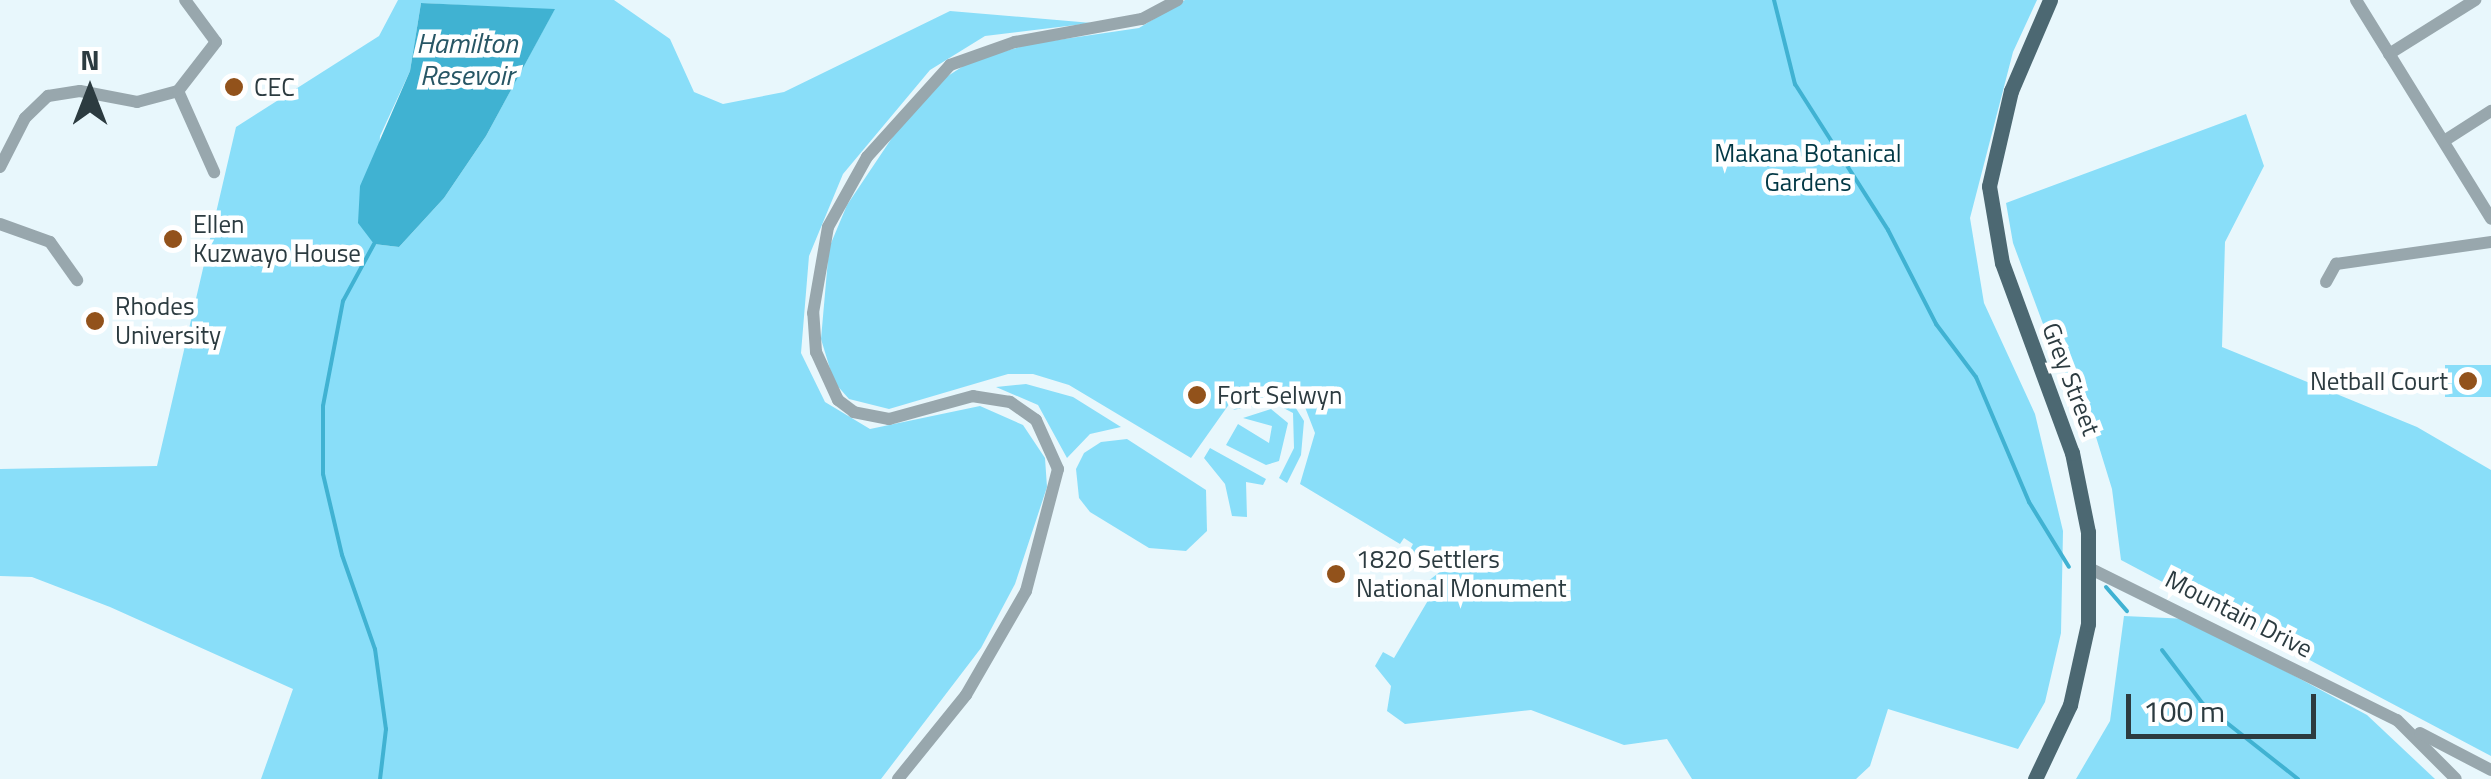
<!DOCTYPE html>
<style>
body{margin:0}
#map{position:relative;width:2491px;height:779px;overflow:hidden;background:#e8f7fc;font-family:"Titillium Web",sans-serif}
div>[style]{position:absolute}
[style*='--x']{left:calc(var(--x)*1px);top:calc(var(--y)*1px);width:calc(var(--w)*1px);rotate:calc(var(--a)*1deg)}
.green>*{inset:0;background:#89def9;transform-origin:0 0}
.water>*{inset:0;background:#40b2d2}
.stream>*{height:4px;margin:-2px;padding:0 2px;transform-origin:2px;border-radius:2px;background:#40b2d2}
.minor>*{height:12px;margin:-6px;padding:0 6px;transform-origin:6px;border-radius:6px;background:#98a7ad}
.major>*{height:15px;margin:-7.5px;padding:0 7.5px;transform-origin:7.5px;border-radius:7.5px;background:#4c6872}
.dots>*{width:28px;height:28px;translate:-50% -50%;box-sizing:border-box;border:5px solid #fff;border-radius:50%}
span{translate:-50% -50%;white-space:nowrap;text-align:center;line-height:1.15;-webkit-text-stroke:9px #fff;paint-order:stroke}
.poi-label{font-size:25px;color:#2c3b40}
.left{translate:0 -50%;text-align:left}
.right{translate:-100% -50%;text-align:right}
.park-label{font-size:25px;color:#023845}
.street-label{font-size:25px;color:#2c3b40}
.water-label{font-size:28px;color:#275665;font-style:italic}
.north{position:absolute;left:40px;top:40px;width:100px;height:100px;-webkit-text-stroke:8px #fff;paint-order:stroke;rotate:0deg;font-size:28px;font-weight:700;line-height:40px;text-align:center;color:#2c3b40}
.north::after{content:'';display:block;margin:auto;width:35px;height:45px;background:#2c3b40;clip-path:polygon(50% 0,100% 100%,50% 72%,0 100%)}
.scale{position:absolute;left:2126px;top:694px;width:190px;height:45px;box-sizing:border-box;border:5px solid #2c3b40;border-top:0;padding-left:12px;font-size:30px;line-height:35px;white-space:nowrap;color:#2c3b40;-webkit-text-stroke:8px #fff;paint-order:stroke}
</style>
<div id="map">
<div class="green">
<i style="clip-path:polygon(evenodd,398px 0,614px 0,670px 39px,694px 92px,723px 104px,784px 92px,950px 11px,1092px 23px,985px 36px,930px 70px,843px 174px,809px 256px,801px 353px,825px 402px,870px 429px,980px 406px,1023px 425px,1045px 458px,1047px 487px,1015px 584px,981px 648px,881px 779px,261px 779px,293px 689px,110px 607px,32px 577px,0 576px,0 469px,157px 466px,236px 127px,379px 36px,398px 0,421px 3px,554px 10px,486px 136px,444px 198px,399px 247px,374px 244px,380px 136px,410px 71px,421px 3px)"></i>
<i style="clip-path:polygon(1185px 0,2037px 0,2013px 52px,1970px 218px,1984px 303px,2035px 414px,2063px 531px,2061px 633px,2045px 702px,2018px 749px,1888px 709px,1870px 766px,1856px 779px,1692px 779px,1667px 739px,1624px 745px,1531px 710px,1405px 724px,1387px 711px,1391px 686px,1375px 666px,1383px 652px,1394px 658px,1433px 592px,1423px 585px,1441px 571px,1409px 552px,1413px 544px,1404px 538px,1400px 544px,1300px 484px,1315px 433px,1303px 402px,1285px 389px,1237px 393px,1191px 458px,1069px 385px,1033px 374px,1008px 374px,889px 409px,849px 399px,834px 382px,821px 339px,829px 248px,847px 205px,908px 114px,937px 83px,971px 61px,1030px 44px,1139px 28px)"></i>
<i style="clip-path:polygon(2246px 114px,2264px 166px,2225px 242px,2222px 347px,2417px 427px,2491px 470px,2491px 756px,2121px 560px,2112px 489px,2096px 437px,2046px 332px,2013px 243px,2006px 203px)"></i>
<i style="left:2445px;top:365px;width:46px;height:32px"></i>
<i style="clip-path:polygon(1026px 384px,1073px 397px,1121px 427px,1090px 434px,1067px 458px,1038px 405px,996px 387px)"></i>
<i style="clip-path:polygon(1275px 395px,1292px 402px,1304px 421px,1301px 455px,1287px 483px,1279px 478px,1294px 448px,1293px 413px,1272px 402px,1233px 410px,1254px 397px)"></i>
<i style="clip-path:polygon(1271px 409px,1288px 423px,1279px 461px,1266px 465px,1226px 445px,1238px 424px,1269px 443px,1272px 426px,1243px 418px)"></i>
<i style="clip-path:polygon(1127px 439px,1206px 490px,1207px 531px,1186px 551px,1149px 548px,1090px 512px,1079px 498px,1076px 469px,1084px 453px,1101px 442px)"></i>
<i style="clip-path:polygon(1210px 448px,1266px 479px,1263px 485px,1246px 482px,1247px 517px,1232px 516px,1225px 484px,1204px 458px)"></i>
<i style="clip-path:polygon(2124px 616px,2189px 619px,2367px 715px,2435px 779px,2076px 779px,2110px 721px)"></i>
</div>
<div class="water">
<i style="clip-path:polygon(421px 3px,555px 9px,486px 136px,444px 198px,399px 247px,374px 244px,358px 223px,360px 186px,410px 71px)"></i>
</div>
<div class="stream">
<i style="--x:1774;--y:0;--w:87;--a:76"></i>
<i style="--x:1795;--y:84;--w:173;--a:57.5"></i>
<i style="--x:1888;--y:230;--w:106;--a:62.9"></i>
<i style="--x:1936;--y:324;--w:66;--a:53"></i>
<i style="--x:1976;--y:377;--w:136;--a:67"></i>
<i style="--x:2029;--y:502;--w:76;--a:58.4"></i>
<i style="--x:374;--y:244;--w:65;--a:118.5"></i>
<i style="--x:343;--y:301;--w:107;--a:100.8"></i>
<i style="--x:323;--y:406;--w:68;--a:90"></i>
<i style="--x:323;--y:474;--w:83;--a:76.8"></i>
<i style="--x:342;--y:555;--w:100;--a:70.7"></i>
<i style="--x:375;--y:649;--w:81;--a:82.2"></i>
<i style="--x:386;--y:729;--w:50;--a:96.8"></i>
<i style="--x:2106;--y:587;--w:32;--a:49"></i>
<i style="--x:2162;--y:650;--w:68;--a:52.8"></i>
<i style="--x:2203;--y:704;--w:121;--a:38.3"></i>
</div>
<div class="minor">
<i style="--x:2356;--y:0;--w:257;--a:58.3"></i>
<i style="--x:2389;--y:54;--w:102;--a:-32.1"></i>
<i style="--x:178;--y:91;--w:89;--a:66"></i>
<i style="--x:2444;--y:141;--w:56;--a:-32.6"></i>
<i style="--x:0;--y:167;--w:55;--a:-63"></i>
<i style="--x:25;--y:118;--w:32;--a:-44"></i>
<i style="--x:48;--y:96;--w:32;--a:-9"></i>
<i style="--x:80;--y:91;--w:58;--a:10.9"></i>
<i style="--x:137;--y:102;--w:42;--a:-15"></i>
<i style="--x:178;--y:91;--w:62;--a:-52.2"></i>
<i style="--x:216;--y:42;--w:52;--a:-126.4"></i>
<i style="--x:0;--y:224;--w:53;--a:19.8"></i>
<i style="--x:50;--y:242;--w:47;--a:54.6"></i>
<i style="--x:2326;--y:282;--w:21;--a:-61"></i>
<i style="--x:2336;--y:264;--w:157;--a:-8.1"></i>
<i style="--x:2091;--y:569;--w:341;--a:26.3"></i>
<i style="--x:2397;--y:720;--w:83;--a:45"></i>
<i style="--x:2420;--y:733;--w:80;--a:27.5"></i>
<i style="--x:898;--y:779;--w:108;--a:-51"></i>
<i style="--x:966;--y:695;--w:120;--a:-60"></i>
<i style="--x:1026;--y:591;--w:126;--a:-75.3"></i>
<i style="--x:1058;--y:469;--w:54;--a:-114.2"></i>
<i style="--x:1036;--y:420;--w:32;--a:-145"></i>
<i style="--x:1010;--y:402;--w:37;--a:-171"></i>
<i style="--x:973;--y:396;--w:87;--a:164.7"></i>
<i style="--x:889;--y:419;--w:36;--a:-169"></i>
<i style="--x:854;--y:412;--w:20;--a:-143"></i>
<i style="--x:838;--y:400;--w:53;--a:-114.6"></i>
<i style="--x:816;--y:352;--w:39;--a:-94"></i>
<i style="--x:813;--y:313;--w:87;--a:-80.1"></i>
<i style="--x:828;--y:227;--w:80;--a:-60.9"></i>
<i style="--x:867;--y:157;--w:124;--a:-47.9"></i>
<i style="--x:950;--y:65;--w:69;--a:-19.5"></i>
<i style="--x:1015;--y:42;--w:129;--a:-10.3"></i>
<i style="--x:1142;--y:19;--w:40;--a:-28"></i>
</div>
<div class="major">
<i style="--x:2035;--y:779;--w:82;--a:-64.7"></i>
<i style="--x:2070;--y:705;--w:83;--a:-77.5"></i>
<i style="--x:2088;--y:624;--w:92;--a:-90"></i>
<i style="--x:2088;--y:532;--w:81;--a:-101.4"></i>
<i style="--x:2072;--y:453;--w:202;--a:-110.2"></i>
<i style="--x:2002;--y:263;--w:78;--a:-99.6"></i>
<i style="--x:1989;--y:186;--w:98;--a:-77"></i>
<i style="--x:2011;--y:91;--w:99;--a:-66.8"></i>
</div>
<div class="dots">
<i style="left:234px;top:87px;background:#92521b"></i>
<i style="left:173px;top:239px;background:#92521b"></i>
<i style="left:95px;top:321px;background:#92521b"></i>
<i style="left:2468px;top:381px;background:#92521b"></i>
<i style="left:1197px;top:395px;background:#92521b"></i>
<i style="left:1336px;top:574px;background:#92521b"></i>
</div>
<div class="poi-label">
<span class="left" style="left:254px;top:87px">CEC</span>
<span class="left" style="left:193px;top:239px">Ellen<br>Kuzwayo House</span>
<span class="left" style="left:115px;top:321px">Rhodes<br>University</span>
<span class="right" style="left:2448px;top:381px">Netball Court</span>
<span class="left" style="left:1217px;top:395px">Fort Selwyn</span>
<span class="left" style="left:1356px;top:574px">1820 Settlers<br>National Monument</span>
</div>
<div class="park-label">
<span style="left:1808px;top:168px">Makana Botanical<br>Gardens</span>
</div>
<div class="street-label">
<span style="left:2071px;top:379px;rotate:69deg">Grey Street</span>
<span style="left:2239px;top:614px;rotate:27deg">Mountain Drive</span>
</div>
<div class="water-label">
<span style="left:467px;top:59px">Hamilton<br>Resevoir</span>
</div>
<div class="north">N</div>
<div class="scale">100 m</div>
</div>
